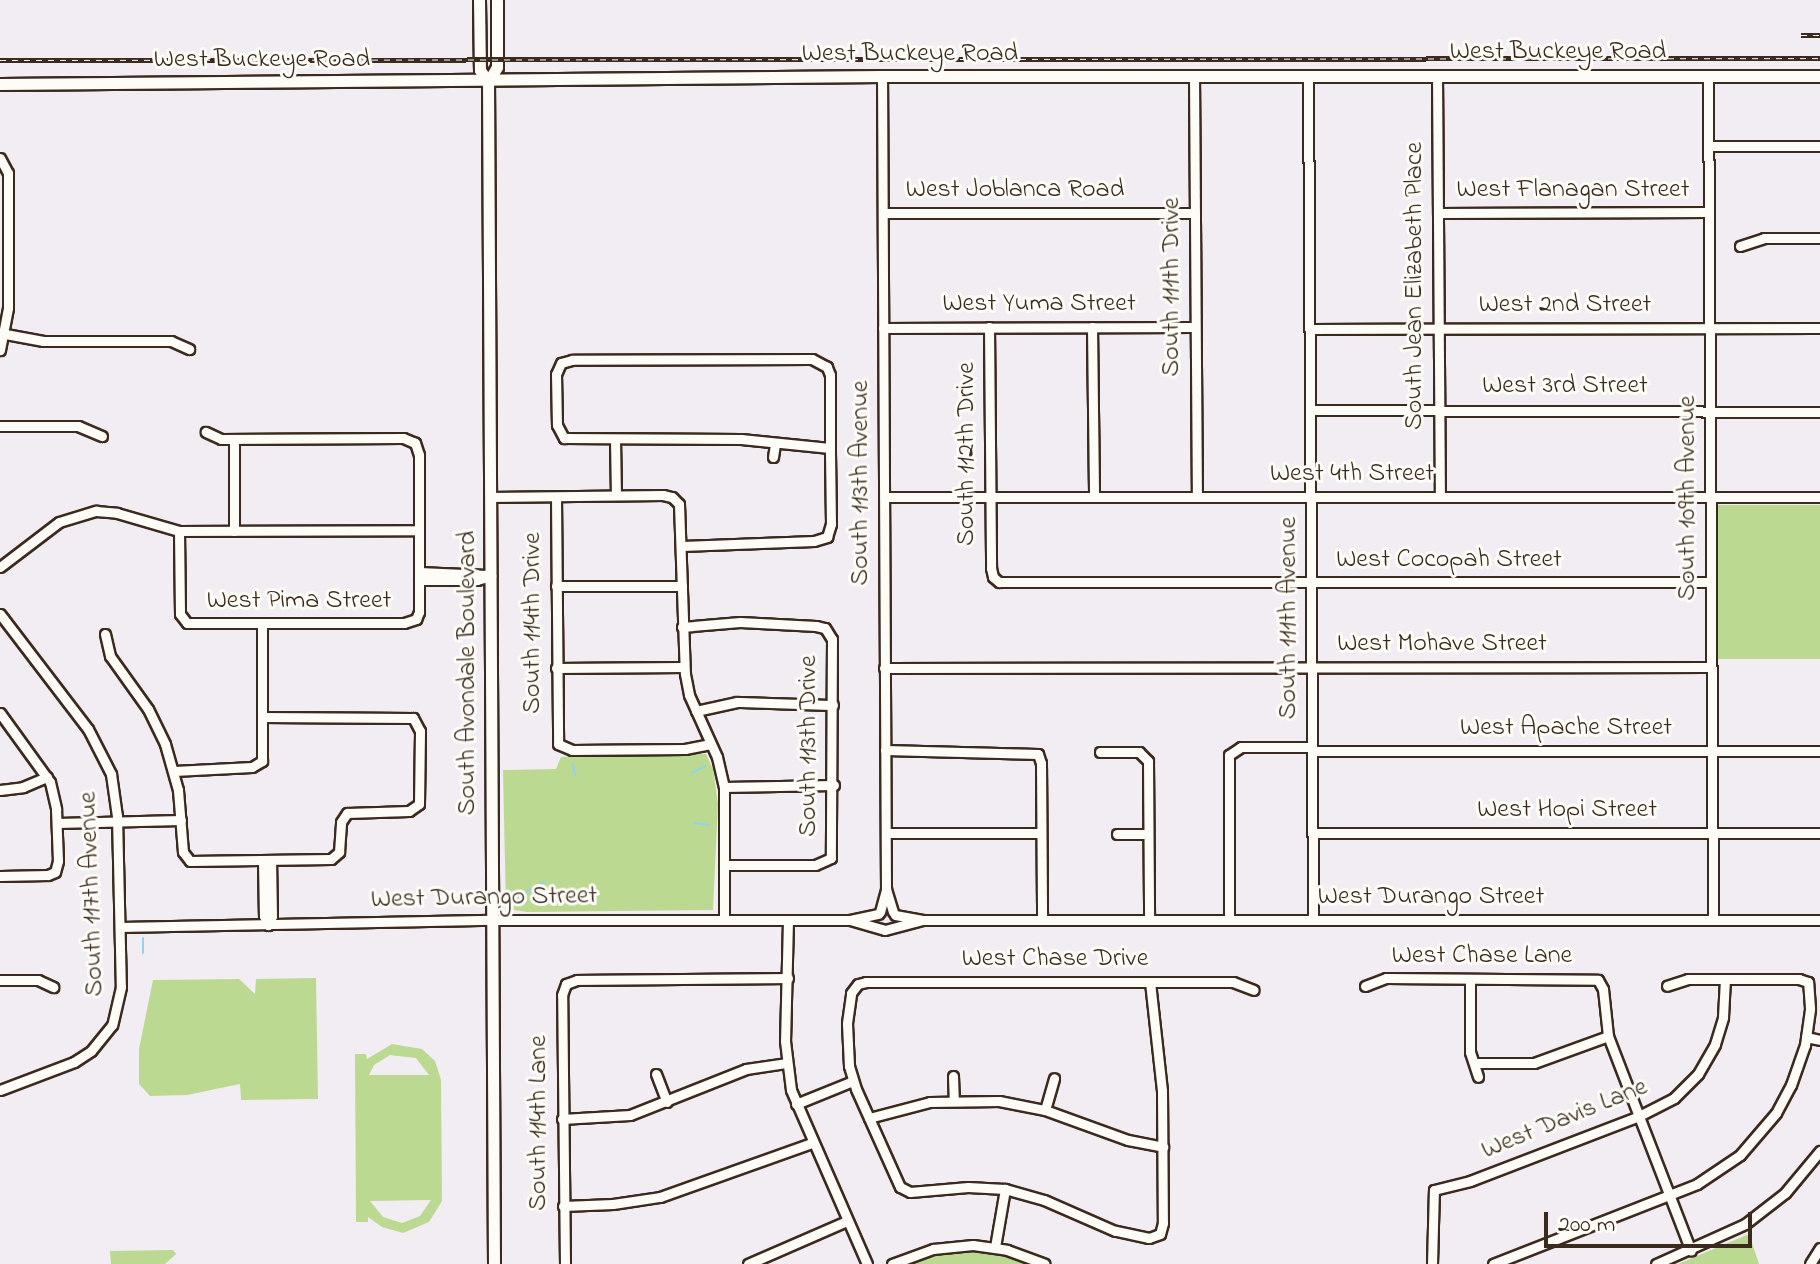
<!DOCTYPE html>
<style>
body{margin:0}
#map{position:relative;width:1820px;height:1264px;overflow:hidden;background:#f2edf2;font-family:"Indie Flower",sans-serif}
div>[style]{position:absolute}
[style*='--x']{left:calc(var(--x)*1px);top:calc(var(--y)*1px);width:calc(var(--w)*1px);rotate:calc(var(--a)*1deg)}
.green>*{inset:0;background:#bcd991;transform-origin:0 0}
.stream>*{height:2px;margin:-1px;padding:0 1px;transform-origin:1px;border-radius:1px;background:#8fd2f1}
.roads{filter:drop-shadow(2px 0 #3b2a1e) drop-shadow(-2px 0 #3b2a1e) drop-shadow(0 2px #3b2a1e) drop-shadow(0 -2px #3b2a1e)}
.minor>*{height:9px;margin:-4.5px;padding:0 4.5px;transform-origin:4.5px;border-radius:4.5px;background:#fdfcf7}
.major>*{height:11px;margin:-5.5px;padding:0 5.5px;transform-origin:5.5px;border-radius:5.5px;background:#fdfcf7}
.rail>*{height:5px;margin-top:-2.5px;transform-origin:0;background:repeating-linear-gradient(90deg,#fdfcf7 0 6px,#3b2a1e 0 12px);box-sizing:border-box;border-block:2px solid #3b2a1e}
span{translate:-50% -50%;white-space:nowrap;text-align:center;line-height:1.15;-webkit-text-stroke:6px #fdfcf7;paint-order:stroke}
.street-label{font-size:26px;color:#3b2a1e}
.scale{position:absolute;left:1544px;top:1212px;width:208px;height:36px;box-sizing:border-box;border:4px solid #3b2a1e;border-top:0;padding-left:10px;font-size:24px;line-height:28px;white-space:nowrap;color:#3b2a1e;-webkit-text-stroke:6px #fdfcf7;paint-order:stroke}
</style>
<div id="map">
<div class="green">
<i style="left:1820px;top:505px;width:154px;height:102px;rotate:90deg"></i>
<i style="clip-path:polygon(706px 754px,713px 769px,718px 804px,713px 910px,528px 912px,506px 909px,503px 770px,556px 769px,561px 757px,572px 756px)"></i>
<i style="clip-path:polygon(316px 978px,318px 1099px,241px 1100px,240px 1084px,187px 1095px,150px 1096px,139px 1084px,139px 1049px,153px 980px,239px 979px,255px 994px,256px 979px)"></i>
<i style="clip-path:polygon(evenodd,392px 1044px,422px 1049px,435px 1061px,441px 1080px,442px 1201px,429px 1222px,403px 1233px,382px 1227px,368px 1217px,368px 1222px,356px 1222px,355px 1054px,366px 1054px,367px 1059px,392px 1044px,390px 1055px,416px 1058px,429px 1075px,369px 1075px,374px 1065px,390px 1055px,392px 1044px,431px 1200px,420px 1216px,402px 1223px,383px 1217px,370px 1201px,431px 1200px)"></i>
<i style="clip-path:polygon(1749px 1234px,1759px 1264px,1678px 1264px)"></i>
<i style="clip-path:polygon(973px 1245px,1045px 1264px,892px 1264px,912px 1256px)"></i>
<i style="clip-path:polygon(173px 1250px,176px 1254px,165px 1264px,111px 1264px,110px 1251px)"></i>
</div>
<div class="stream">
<i style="--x:573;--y:764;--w:11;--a:80"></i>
<i style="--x:692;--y:773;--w:15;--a:-28"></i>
<i style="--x:694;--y:823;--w:15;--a:8"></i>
<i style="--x:507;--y:898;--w:9;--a:0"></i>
<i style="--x:516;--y:898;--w:34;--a:-30"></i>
<i style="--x:143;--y:938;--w:15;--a:90"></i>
</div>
<div class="roads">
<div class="minor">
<i style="--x:1437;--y:75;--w:422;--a:89.6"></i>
<i style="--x:1708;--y:75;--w:845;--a:89.66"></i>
<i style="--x:1194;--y:76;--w:421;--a:89.6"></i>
<i style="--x:1308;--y:76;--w:844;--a:89.66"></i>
<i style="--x:1708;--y:146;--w:112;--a:0"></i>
<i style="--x:0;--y:158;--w:17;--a:62"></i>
<i style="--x:8;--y:173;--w:135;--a:90"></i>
<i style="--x:8;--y:308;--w:43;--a:100.8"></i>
<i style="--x:883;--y:213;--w:312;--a:0"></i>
<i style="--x:1438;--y:213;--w:271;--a:-0.2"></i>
<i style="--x:1740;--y:246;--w:25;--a:-18"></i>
<i style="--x:1764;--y:238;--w:56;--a:0"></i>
<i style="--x:989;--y:327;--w:241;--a:89.5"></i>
<i style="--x:991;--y:568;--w:9;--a:77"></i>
<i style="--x:993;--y:577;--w:8;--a:40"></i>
<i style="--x:999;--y:582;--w:712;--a:0"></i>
<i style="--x:1092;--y:327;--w:170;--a:89.3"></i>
<i style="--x:883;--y:328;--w:312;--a:-0.2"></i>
<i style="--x:1310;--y:329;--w:510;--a:-0.11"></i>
<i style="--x:0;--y:333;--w:44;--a:10.5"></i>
<i style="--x:43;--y:341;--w:128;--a:0"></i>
<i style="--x:171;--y:341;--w:20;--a:24"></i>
<i style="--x:1310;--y:410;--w:510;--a:0.22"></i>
<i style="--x:0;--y:426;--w:78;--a:0"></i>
<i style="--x:78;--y:426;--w:26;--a:23"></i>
<i style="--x:234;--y:439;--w:92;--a:90"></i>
<i style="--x:615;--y:439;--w:56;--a:89"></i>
<i style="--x:773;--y:457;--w:13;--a:-81"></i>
<i style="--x:490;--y:497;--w:173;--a:-0.7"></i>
<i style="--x:663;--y:495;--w:9;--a:13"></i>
<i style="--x:672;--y:497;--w:10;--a:45"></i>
<i style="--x:679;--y:504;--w:170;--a:88"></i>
<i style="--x:685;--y:674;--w:21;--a:79"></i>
<i style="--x:689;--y:695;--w:68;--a:65.7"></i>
<i style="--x:717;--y:757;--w:31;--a:77"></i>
<i style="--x:724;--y:787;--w:133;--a:90"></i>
<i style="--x:556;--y:497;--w:247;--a:89.5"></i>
<i style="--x:558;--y:744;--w:15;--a:23"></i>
<i style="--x:572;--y:750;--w:113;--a:-0.5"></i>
<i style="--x:685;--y:749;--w:26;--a:-11"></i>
<i style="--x:885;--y:497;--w:935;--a:0"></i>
<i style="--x:179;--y:531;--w:83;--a:89.3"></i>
<i style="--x:180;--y:614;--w:11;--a:52"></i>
<i style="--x:187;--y:623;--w:217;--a:0"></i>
<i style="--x:404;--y:623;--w:13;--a:-18"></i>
<i style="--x:416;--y:619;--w:8;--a:-67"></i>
<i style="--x:419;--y:612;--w:157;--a:-90"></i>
<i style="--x:419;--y:455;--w:13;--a:-108"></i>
<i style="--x:415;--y:443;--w:13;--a:-157"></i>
<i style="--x:403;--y:438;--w:182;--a:179.7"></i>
<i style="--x:221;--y:439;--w:17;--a:-155"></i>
<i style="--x:682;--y:546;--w:132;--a:-2.2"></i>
<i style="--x:814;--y:541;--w:14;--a:-17"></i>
<i style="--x:827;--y:537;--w:14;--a:-73"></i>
<i style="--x:831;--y:524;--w:76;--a:-90.8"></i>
<i style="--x:830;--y:448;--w:73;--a:-90"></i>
<i style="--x:830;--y:375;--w:9;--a:-111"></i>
<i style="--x:827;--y:367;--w:17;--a:-152"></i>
<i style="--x:812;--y:359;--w:240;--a:179.8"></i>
<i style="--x:572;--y:360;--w:11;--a:165"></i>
<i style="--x:561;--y:363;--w:12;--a:114"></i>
<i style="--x:556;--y:374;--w:51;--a:88.9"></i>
<i style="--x:557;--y:425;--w:15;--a:62"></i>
<i style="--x:564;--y:438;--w:177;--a:0.3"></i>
<i style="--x:741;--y:439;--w:89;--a:5.8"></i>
<i style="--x:0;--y:567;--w:74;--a:-37.3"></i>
<i style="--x:59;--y:522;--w:39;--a:-17"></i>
<i style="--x:96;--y:511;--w:21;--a:5"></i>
<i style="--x:117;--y:513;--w:65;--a:16.2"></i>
<i style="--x:179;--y:531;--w:240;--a:-0.2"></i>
<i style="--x:419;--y:572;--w:68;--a:2.5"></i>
<i style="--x:419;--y:580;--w:58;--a:0"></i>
<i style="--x:477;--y:580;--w:15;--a:-16"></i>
<i style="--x:556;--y:586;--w:126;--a:0"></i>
<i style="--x:0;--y:614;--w:145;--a:52.6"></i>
<i style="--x:88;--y:729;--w:51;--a:62.9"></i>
<i style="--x:111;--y:774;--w:42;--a:81.9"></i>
<i style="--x:117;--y:816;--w:171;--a:88.7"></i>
<i style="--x:121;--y:987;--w:39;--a:103"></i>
<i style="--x:112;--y:1025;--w:33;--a:129"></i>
<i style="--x:91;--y:1051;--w:20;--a:147"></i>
<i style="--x:74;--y:1062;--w:79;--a:159.3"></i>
<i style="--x:682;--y:627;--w:58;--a:-4.9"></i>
<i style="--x:740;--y:622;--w:76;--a:3"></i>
<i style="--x:816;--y:626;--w:9;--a:13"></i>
<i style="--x:825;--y:628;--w:13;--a:58"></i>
<i style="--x:832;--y:639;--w:219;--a:90.3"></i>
<i style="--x:831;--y:858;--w:17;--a:156"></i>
<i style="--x:815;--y:865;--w:91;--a:180"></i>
<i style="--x:105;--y:634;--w:23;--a:77"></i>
<i style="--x:110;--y:656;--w:65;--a:54.4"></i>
<i style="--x:148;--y:709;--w:39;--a:64"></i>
<i style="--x:165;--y:744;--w:48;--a:74.2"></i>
<i style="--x:178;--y:790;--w:62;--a:85.4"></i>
<i style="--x:183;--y:852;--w:11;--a:52"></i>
<i style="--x:190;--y:861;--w:141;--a:-0.8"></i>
<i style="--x:331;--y:859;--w:11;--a:-41"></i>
<i style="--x:339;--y:852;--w:30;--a:-86"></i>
<i style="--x:341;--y:822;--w:11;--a:-56"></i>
<i style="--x:347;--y:813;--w:62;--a:-1.8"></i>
<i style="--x:409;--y:811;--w:12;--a:-35"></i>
<i style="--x:419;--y:804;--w:73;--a:-89.2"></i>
<i style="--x:420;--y:731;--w:15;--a:-118"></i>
<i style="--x:413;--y:718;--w:150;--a:-179.6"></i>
<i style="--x:556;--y:668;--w:128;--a:-0.4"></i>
<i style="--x:884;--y:668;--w:827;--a:-0.07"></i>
<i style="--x:696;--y:711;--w:42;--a:-12.4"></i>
<i style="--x:737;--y:702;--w:96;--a:1.8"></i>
<i style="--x:0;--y:713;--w:85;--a:54.1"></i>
<i style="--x:50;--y:782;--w:28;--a:77"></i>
<i style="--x:56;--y:809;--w:52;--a:87.8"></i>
<i style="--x:58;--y:861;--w:11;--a:105"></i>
<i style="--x:55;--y:872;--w:8;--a:157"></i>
<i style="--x:48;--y:875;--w:48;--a:178.8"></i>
<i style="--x:885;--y:750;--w:153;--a:1.5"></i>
<i style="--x:1038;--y:754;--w:9;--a:72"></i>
<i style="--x:1041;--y:763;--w:157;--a:89.6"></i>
<i style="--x:1312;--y:751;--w:508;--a:0"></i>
<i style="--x:1100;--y:752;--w:39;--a:0"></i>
<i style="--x:1139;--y:752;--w:13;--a:45"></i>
<i style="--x:1148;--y:761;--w:159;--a:89.6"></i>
<i style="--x:174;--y:771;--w:78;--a:-2.9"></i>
<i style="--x:252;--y:767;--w:12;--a:-31"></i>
<i style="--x:262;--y:761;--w:137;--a:-90"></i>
<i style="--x:724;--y:787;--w:110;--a:-1"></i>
<i style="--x:0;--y:790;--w:23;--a:-7"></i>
<i style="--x:23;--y:787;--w:26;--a:-23"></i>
<i style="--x:57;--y:823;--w:124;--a:-1.4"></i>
<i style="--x:886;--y:833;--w:155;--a:0"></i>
<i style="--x:1313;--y:833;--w:507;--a:0"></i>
<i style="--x:1117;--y:834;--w:31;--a:0"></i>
<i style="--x:263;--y:861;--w:55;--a:89"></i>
<i style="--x:264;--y:916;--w:10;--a:66"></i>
<i style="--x:886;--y:889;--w:24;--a:73"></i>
<i style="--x:880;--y:912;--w:24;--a:-75"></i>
<i style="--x:886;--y:889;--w:813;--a:-90.28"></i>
<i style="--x:895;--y:915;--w:28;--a:10"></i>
<i style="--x:923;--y:920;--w:897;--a:0"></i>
<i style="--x:788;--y:920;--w:121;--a:91.4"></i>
<i style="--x:785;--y:1041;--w:49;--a:83"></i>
<i style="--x:791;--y:1090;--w:190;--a:66.4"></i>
<i style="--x:850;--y:920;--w:36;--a:16"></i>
<i style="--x:885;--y:930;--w:39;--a:-15"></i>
<i style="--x:1229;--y:920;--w:165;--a:-90"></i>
<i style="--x:1229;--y:755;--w:14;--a:-34"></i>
<i style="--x:1241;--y:747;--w:71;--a:0"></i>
<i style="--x:268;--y:925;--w:10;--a:-66"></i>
<i style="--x:272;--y:916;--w:55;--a:-91"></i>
<i style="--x:120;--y:927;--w:373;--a:-1.1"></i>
<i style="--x:493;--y:920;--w:357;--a:0"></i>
<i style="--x:850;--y:920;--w:29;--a:-12"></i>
<i style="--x:1470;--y:979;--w:73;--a:90"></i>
<i style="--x:1470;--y:1052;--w:26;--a:72"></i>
<i style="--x:0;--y:980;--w:38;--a:0"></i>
<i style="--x:38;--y:980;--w:17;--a:25"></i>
<i style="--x:1150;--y:982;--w:110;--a:83.7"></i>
<i style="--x:1162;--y:1091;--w:132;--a:89.6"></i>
<i style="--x:1163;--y:1223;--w:11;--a:105"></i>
<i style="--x:1160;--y:1234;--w:12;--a:160"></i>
<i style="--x:1149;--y:1238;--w:35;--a:-168"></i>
<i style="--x:1115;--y:1231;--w:77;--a:-156.4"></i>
<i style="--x:1044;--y:1200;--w:41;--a:-164.2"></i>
<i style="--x:1005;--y:1189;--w:37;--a:-177"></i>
<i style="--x:968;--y:1187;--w:58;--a:175.1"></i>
<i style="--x:910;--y:1192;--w:11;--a:-153"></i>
<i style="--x:900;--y:1187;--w:107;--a:-114.2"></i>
<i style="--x:856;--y:1089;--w:24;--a:-107"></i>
<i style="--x:849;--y:1066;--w:43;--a:-92.7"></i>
<i style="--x:847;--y:1023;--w:30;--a:-82"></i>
<i style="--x:851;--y:993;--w:11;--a:-52"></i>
<i style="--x:858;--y:984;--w:8;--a:-14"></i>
<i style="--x:866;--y:982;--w:367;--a:0"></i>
<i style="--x:1233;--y:982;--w:22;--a:21"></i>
<i style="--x:1365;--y:986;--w:22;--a:-21"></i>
<i style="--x:1386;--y:978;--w:212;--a:0.5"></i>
<i style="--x:1598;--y:980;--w:10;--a:61"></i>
<i style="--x:1603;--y:989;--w:47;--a:83.9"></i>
<i style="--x:1608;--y:1036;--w:230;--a:68.9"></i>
<i style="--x:1806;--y:1037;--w:14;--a:12"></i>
<i style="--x:1475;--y:1063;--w:59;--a:0"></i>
<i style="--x:1534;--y:1063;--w:79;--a:-20"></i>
<i style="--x:656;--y:1074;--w:30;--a:69"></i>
<i style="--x:953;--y:1076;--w:24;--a:88"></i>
<i style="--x:796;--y:1104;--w:61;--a:-22"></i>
<i style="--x:1045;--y:1110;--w:33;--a:-74"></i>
<i style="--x:869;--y:1118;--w:63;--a:-14.7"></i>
<i style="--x:930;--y:1102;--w:69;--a:-0.8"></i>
<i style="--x:999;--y:1101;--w:47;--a:11.1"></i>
<i style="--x:1045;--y:1110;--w:88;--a:19.9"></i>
<i style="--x:1128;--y:1140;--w:36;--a:11"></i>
<i style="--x:562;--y:1119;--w:68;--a:-3.4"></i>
<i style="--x:630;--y:1115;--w:125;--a:-21.6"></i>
<i style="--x:746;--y:1069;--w:40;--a:-8.5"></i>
<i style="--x:563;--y:1206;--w:50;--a:-2.3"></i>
<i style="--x:613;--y:1204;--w:48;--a:-8.5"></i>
<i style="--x:660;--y:1197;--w:161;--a:-19.6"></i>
<i style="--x:995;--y:1247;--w:59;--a:-80.2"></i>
<i style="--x:565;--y:1264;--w:269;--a:-90.6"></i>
<i style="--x:562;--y:995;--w:12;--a:-70"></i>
<i style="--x:566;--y:984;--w:12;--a:-20"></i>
<i style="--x:577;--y:980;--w:211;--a:-0.5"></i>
<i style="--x:748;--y:1264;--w:108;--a:-23.5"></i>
<i style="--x:892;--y:1264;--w:44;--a:-20.1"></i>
<i style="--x:933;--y:1249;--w:40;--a:-5.7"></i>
<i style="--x:973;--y:1245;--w:34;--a:8"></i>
<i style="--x:1007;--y:1250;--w:40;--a:20.2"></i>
<i style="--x:1432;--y:1264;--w:74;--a:-88.5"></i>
<i style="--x:1434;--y:1190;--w:37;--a:-14"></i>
<i style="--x:1470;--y:1181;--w:181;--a:-21"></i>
<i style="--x:1639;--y:1116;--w:39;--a:-27"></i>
<i style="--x:1674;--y:1098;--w:34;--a:-45"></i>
<i style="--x:1698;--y:1074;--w:34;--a:-60"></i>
<i style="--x:1715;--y:1044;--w:28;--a:-73"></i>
<i style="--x:1723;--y:1017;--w:38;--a:-87"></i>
<i style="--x:1493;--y:1264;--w:219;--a:-21.4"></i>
<i style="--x:1697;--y:1184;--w:52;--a:-34"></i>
<i style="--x:1740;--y:1155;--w:55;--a:-49.4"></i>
<i style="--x:1776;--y:1113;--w:32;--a:-62"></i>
<i style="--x:1791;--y:1085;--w:42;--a:-70.7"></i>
<i style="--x:1805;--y:1045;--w:37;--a:-82"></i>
<i style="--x:1810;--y:1008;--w:26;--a:-94"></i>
<i style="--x:1808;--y:982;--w:9;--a:-162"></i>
<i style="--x:1799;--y:979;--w:111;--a:180"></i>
<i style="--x:1688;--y:979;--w:22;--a:162"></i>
<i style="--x:1656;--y:1264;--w:98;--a:-24.2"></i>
<i style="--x:1745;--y:1224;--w:51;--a:-37.8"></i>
<i style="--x:1785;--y:1193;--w:55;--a:-50.2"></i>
<i style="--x:1810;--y:1264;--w:19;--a:-58"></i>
</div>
<div class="major">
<i style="--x:479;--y:0;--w:70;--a:89.2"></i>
<i style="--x:480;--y:70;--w:14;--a:56"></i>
<i style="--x:0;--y:84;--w:882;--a:-0.52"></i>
<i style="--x:882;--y:76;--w:938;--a:0"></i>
<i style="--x:494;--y:1264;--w:1182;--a:-90.29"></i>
<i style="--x:488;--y:82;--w:17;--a:-59"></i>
<i style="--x:497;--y:67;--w:67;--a:-90"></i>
</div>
</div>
<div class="rail">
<i style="--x:1801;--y:35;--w:19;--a:0"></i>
<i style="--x:0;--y:60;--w:1820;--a:-0.06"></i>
</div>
<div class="street-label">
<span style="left:1558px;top:53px">West Buckeye Road</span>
<span style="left:910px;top:55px">West Buckeye Road</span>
<span style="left:262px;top:61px">West Buckeye Road</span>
<span style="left:1015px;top:191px">West Joblanca Road</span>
<span style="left:1573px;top:191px">West Flanagan Street</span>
<span style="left:1416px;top:286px;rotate:-90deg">South Jean Elizabeth Place</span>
<span style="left:1173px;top:287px;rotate:-90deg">South 111th Drive</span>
<span style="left:1039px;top:305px">West Yuma Street</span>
<span style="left:1565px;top:306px">West 2nd Street</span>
<span style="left:1565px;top:387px">West 3rd Street</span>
<span style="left:968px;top:454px;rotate:-90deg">South 112th Drive</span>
<span style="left:1352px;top:475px">West 4th Street</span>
<span style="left:862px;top:483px;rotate:-90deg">South 113th Avenue</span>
<span style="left:1689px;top:498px;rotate:-90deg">South 109th Avenue</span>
<span style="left:1449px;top:561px">West Cocopah Street</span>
<span style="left:299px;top:602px">West Pima Street</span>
<span style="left:1290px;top:618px;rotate:-90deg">South 111th Avenue</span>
<span style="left:534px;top:623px;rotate:-90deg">South 114th Drive</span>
<span style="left:1442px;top:645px">West Mohave Street</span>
<span style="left:469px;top:673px;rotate:-90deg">South Avondale Boulevard</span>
<span style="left:1566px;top:729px">West Apache Street</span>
<span style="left:810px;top:746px;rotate:-90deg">South 113th Drive</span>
<span style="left:1567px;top:811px">West Hopi Street</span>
<span style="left:93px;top:894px;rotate:-92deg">South 117th Avenue</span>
<span style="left:1431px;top:898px">West Durango Street</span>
<span style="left:484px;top:899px;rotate:-1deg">West Durango Street</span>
<span style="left:1482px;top:957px">West Chase Lane</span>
<span style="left:1055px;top:960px">West Chase Drive</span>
<span style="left:1565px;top:1120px;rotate:-22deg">West Davis Lane</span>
<span style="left:540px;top:1123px;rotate:-90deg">South 114th Lane</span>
</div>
<div class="scale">200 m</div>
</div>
